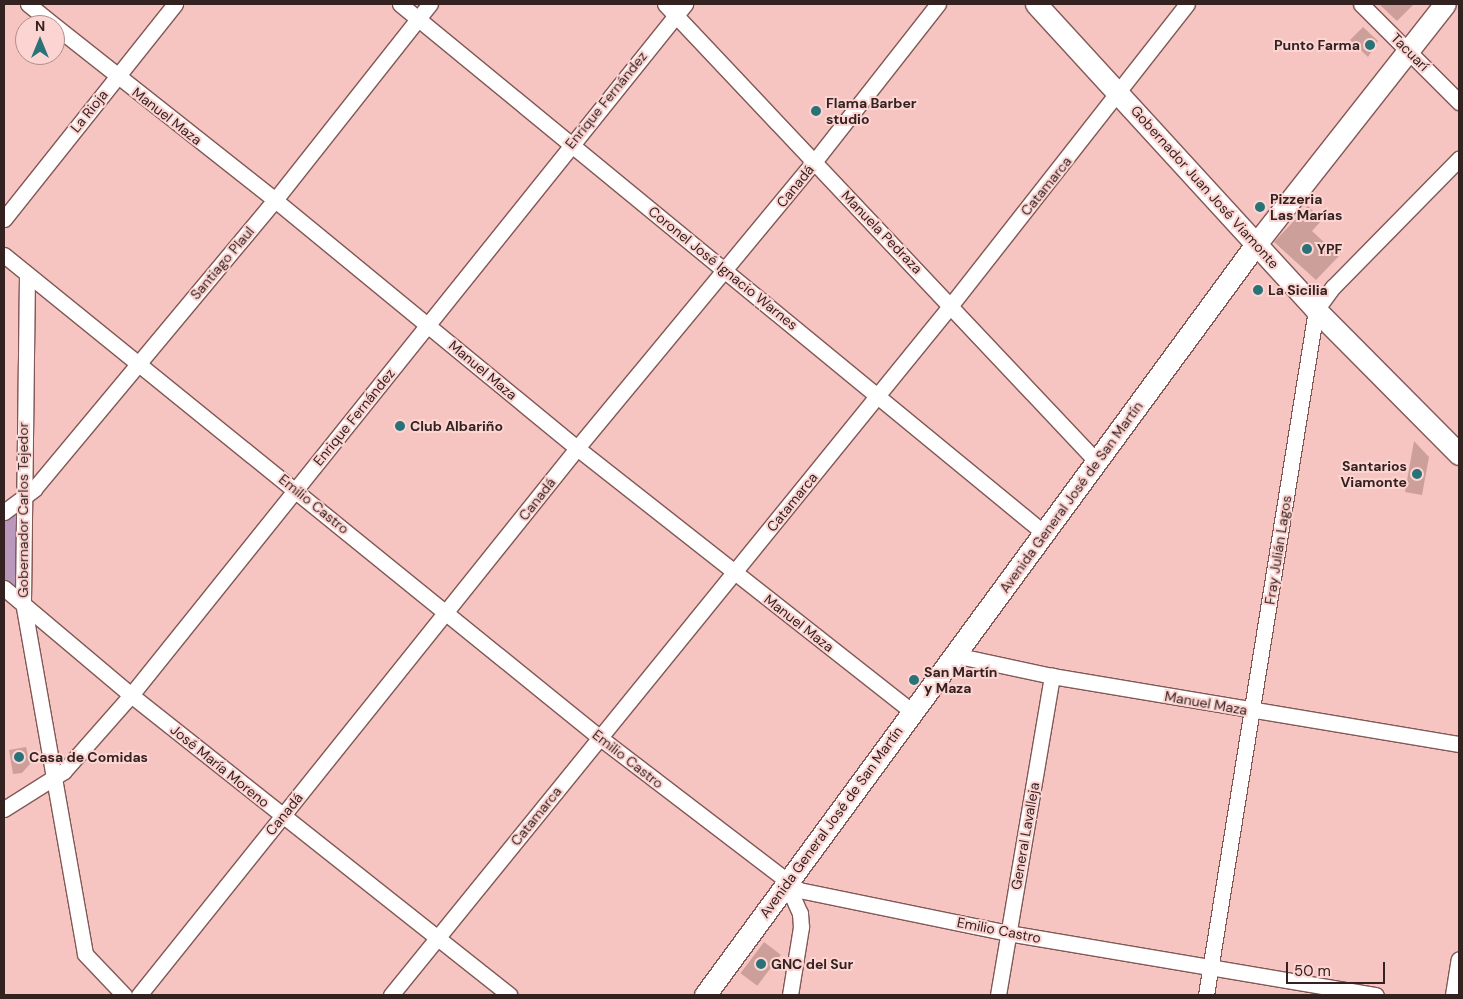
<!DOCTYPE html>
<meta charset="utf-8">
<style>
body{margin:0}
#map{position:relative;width:1463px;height:999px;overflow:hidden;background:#f6c5c1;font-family:"DM Sans",sans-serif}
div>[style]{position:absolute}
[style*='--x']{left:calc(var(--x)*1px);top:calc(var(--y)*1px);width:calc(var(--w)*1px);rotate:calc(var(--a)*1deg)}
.green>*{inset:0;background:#b998bc}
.building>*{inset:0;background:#cd9f9b;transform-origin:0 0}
.roads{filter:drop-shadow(1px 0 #825856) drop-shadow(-1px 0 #825856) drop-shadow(0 1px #825856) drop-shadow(0 -1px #825856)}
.street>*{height:15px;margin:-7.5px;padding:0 7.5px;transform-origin:7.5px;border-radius:7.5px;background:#fff}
.secondary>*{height:21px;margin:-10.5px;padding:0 10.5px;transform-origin:10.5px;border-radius:10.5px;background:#fff}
.dots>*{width:14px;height:14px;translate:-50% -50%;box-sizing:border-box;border:2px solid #fcd5d2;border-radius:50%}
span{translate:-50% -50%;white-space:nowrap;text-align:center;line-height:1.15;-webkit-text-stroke:4px #fcd5d2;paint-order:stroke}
.poi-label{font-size:14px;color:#342221;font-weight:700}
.right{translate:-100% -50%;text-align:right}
.left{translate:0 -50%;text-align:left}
.street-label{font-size:14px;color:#342221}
.frame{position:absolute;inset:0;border:5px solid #342221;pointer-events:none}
.north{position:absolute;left:15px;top:15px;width:50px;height:50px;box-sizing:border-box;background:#fcd5d2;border:1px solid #ac8d8b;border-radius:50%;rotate:0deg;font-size:14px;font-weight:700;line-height:20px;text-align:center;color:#342221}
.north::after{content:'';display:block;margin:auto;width:18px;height:22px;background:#287278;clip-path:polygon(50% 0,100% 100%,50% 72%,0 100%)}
.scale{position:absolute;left:1286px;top:962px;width:99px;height:22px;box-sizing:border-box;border:2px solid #342221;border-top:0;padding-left:6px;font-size:15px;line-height:18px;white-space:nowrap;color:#342221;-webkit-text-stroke:4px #fcd5d2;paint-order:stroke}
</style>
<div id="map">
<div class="green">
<i style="clip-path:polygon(22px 501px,23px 602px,4px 588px,4px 512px)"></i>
</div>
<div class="building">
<i style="clip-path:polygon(1379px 4px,1414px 4px,1397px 21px)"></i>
<i style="clip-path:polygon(1363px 27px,1378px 41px,1368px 57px,1350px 40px)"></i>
<i style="clip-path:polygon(1308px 206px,1322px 220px,1312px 231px,1339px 256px,1316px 280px,1274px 242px)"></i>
<i style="clip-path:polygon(1414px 441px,1429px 457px,1422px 495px,1405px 492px)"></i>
<i style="clip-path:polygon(26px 747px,30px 764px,22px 773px,13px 774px,9px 750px)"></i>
<i style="left:764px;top:942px;width:21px;height:39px;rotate:37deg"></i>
</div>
<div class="roads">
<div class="street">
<i style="--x:28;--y:4;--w:33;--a:39"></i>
<i style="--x:400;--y:4;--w:833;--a:39.4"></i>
<i style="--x:665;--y:4;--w:630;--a:46.67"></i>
<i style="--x:1361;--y:4;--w:139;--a:45"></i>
<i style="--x:55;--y:26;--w:280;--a:38.3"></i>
<i style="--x:275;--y:200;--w:391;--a:39.4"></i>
<i style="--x:577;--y:448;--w:427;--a:38.2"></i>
<i style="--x:4;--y:219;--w:275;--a:-51.5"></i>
<i style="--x:4;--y:255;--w:766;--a:39.01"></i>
<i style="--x:599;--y:737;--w:252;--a:37.4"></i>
<i style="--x:799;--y:890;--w:213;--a:11.6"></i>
<i style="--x:1008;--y:933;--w:373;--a:9.6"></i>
<i style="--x:27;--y:274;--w:328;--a:90.7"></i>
<i style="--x:23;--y:602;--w:357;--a:80"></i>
<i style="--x:85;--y:954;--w:57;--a:46.4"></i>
<i style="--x:4;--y:512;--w:38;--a:-37"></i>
<i style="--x:34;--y:489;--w:376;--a:-50.2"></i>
<i style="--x:275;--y:200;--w:250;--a:-51.7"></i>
<i style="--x:4;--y:588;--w:166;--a:40.1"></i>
<i style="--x:131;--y:695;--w:483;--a:38.4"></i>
<i style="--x:954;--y:655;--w:100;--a:12.1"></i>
<i style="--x:1052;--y:676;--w:413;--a:9.5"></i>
<i style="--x:4;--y:809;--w:71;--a:-32.3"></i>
<i style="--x:64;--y:771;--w:101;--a:-48.6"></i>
<i style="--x:131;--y:695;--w:886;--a:-51.28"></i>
<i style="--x:786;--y:882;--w:34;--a:66"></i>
<i style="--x:800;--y:913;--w:14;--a:86"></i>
<i style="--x:801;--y:927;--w:69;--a:99.2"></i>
<i style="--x:139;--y:995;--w:701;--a:-51.31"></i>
<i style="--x:577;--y:448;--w:371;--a:-50.4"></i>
<i style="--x:814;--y:162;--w:201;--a:-51.9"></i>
<i style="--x:391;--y:995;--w:889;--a:-50.94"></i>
<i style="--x:951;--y:305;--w:382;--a:-51.9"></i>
<i style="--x:998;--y:995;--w:324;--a:-80.4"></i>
<i style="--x:1206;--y:995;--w:694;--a:-80.88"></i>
<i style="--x:1316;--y:310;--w:29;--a:-54"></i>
<i style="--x:1333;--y:287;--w:180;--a:-45.5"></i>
<i style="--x:1453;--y:995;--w:36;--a:-81"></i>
</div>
<div class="secondary">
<i style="--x:1036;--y:4;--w:415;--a:47.5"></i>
<i style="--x:1316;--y:310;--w:203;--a:45.2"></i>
<i style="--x:705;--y:995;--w:931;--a:-53.73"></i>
<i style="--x:1256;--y:244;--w:305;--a:-51.8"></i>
</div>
</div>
<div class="dots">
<i style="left:1370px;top:45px;background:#287278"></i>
<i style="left:816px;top:111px;background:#287278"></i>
<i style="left:1260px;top:207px;background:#287278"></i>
<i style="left:1307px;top:249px;background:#287278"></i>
<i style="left:1258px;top:290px;background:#287278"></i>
<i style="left:400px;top:426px;background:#287278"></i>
<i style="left:1417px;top:474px;background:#287278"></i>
<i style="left:914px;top:680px;background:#287278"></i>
<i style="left:19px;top:757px;background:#287278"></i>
<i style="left:761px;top:964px;background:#287278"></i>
</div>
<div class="poi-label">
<span class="right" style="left:1360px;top:45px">Punto Farma</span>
<span class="left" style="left:826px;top:111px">Flama Barber<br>studio</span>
<span class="left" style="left:1270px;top:207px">Pizzeria<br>Las Marías</span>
<span class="left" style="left:1317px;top:249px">YPF</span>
<span class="left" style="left:1268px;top:290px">La Sicilia</span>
<span class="left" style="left:410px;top:426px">Club Albariño</span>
<span class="right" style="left:1407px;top:474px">Santarios<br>Viamonte</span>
<span class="left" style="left:924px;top:680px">San Martín<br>y Maza</span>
<span class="left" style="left:29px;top:757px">Casa de Comidas</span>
<span class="left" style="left:771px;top:964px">GNC del Sur</span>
</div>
<div class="street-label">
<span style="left:1410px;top:52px;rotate:45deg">Tacuarí</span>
<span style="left:606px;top:100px;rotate:-51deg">Enrique Fernández</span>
<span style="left:89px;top:111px;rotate:-51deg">La Rioja</span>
<span style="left:167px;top:116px;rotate:38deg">Manuel Maza</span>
<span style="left:795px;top:186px;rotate:-51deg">Canadá</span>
<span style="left:1046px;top:186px;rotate:-51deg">Catamarca</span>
<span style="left:1205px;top:187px;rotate:48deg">Gobernador Juan José Viamonte</span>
<span style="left:882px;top:232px;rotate:46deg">Manuela Pedraza</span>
<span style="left:222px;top:263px;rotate:-50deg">Santiago Plaul</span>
<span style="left:723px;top:268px;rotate:39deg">Coronel José Ignacio Warnes</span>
<span style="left:483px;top:370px;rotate:40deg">Manuel Maza</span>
<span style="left:354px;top:417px;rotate:-51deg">Enrique Fernández</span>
<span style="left:1071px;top:497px;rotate:-54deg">Avenida General José de San Martín</span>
<span style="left:537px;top:499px;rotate:-52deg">Canadá</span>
<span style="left:792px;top:502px;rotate:-51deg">Catamarca</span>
<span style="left:314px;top:504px;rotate:39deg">Emilio Castro</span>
<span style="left:23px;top:510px;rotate:-90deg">Gobernador Carlos Tejedor</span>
<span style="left:1278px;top:550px;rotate:-81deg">Fray Julián Lagos</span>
<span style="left:799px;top:623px;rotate:38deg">Manuel Maza</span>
<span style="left:1206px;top:703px;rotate:10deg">Manuel Maza</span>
<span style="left:628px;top:759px;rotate:38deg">Emilio Castro</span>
<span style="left:220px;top:766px;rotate:39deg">José María Moreno</span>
<span style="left:284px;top:814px;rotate:-51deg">Canadá</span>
<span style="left:536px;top:816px;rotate:-51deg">Catamarca</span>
<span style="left:831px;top:822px;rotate:-54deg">Avenida General José de San Martín</span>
<span style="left:1025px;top:836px;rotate:-80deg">General Lavalleja</span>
<span style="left:999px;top:930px;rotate:11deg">Emilio Castro</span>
</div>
<div class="frame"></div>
<div class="north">N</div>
<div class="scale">50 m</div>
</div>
